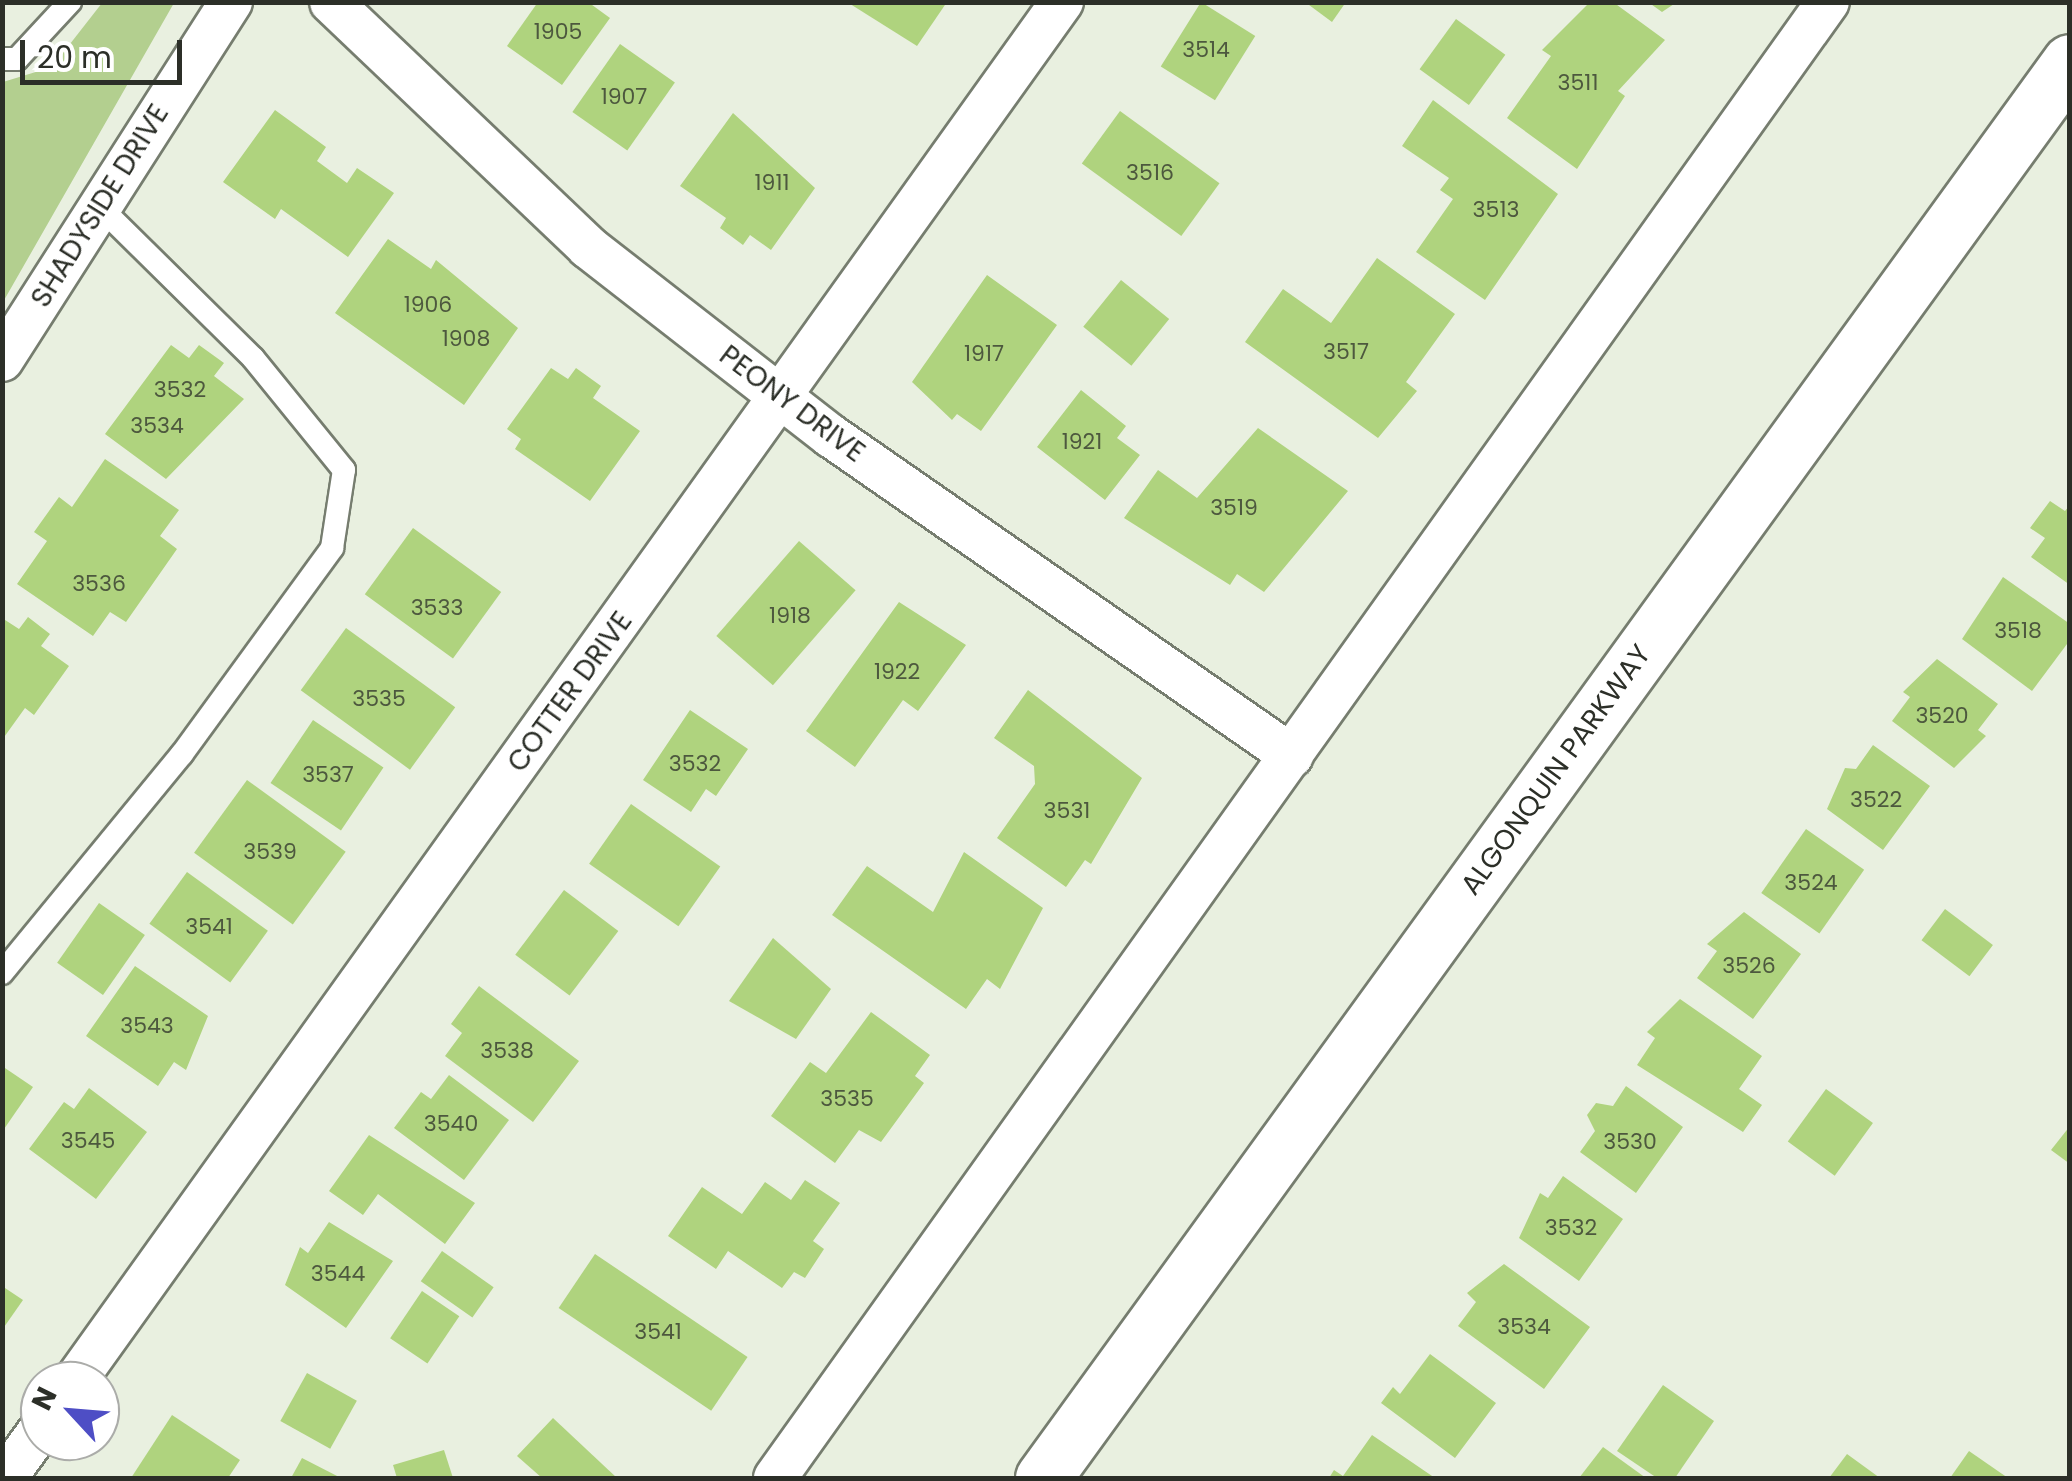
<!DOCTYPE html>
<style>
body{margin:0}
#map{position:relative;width:2072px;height:1481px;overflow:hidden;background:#e9f0e0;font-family:Poppins,sans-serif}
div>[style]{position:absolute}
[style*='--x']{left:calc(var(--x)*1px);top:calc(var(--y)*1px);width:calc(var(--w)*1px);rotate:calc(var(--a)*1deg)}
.green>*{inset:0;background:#b3cf8f}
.building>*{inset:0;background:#afd37e;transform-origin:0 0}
.roads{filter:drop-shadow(2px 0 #767d6f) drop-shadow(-2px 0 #767d6f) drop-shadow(0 2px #767d6f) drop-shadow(0 -2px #767d6f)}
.lane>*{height:22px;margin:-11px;padding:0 11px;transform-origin:11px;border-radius:11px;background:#fff}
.street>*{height:42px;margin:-21px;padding:0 21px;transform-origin:21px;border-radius:21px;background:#fff}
.secondary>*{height:55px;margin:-27.5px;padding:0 27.5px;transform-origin:27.5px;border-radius:27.5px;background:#fff}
span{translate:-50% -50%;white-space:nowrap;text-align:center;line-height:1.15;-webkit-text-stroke:9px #fff;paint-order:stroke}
.number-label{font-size:22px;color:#4d583e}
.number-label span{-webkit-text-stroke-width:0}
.street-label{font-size:28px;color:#2c2f28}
.frame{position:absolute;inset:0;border:5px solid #2c2f28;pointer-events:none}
.north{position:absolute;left:20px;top:1361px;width:100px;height:100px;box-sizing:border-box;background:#fff;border:2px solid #abaca9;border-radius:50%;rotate:296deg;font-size:28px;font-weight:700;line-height:40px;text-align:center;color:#2c2f28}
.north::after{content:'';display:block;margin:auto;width:35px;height:45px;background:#4e4ec5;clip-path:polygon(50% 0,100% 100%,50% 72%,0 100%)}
.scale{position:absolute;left:20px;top:40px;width:162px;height:45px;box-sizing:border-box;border:5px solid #2c2f28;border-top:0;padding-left:12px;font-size:30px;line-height:35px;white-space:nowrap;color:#2c2f28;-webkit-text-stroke:8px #fff;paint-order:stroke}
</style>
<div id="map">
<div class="green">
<i style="clip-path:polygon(102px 3px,174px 3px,3px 302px,3px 82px,52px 67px)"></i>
</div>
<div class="building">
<i style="clip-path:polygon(538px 2px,588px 2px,610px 18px,562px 85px,507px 46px)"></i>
<i style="clip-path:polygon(847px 2px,947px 2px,917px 46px)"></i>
<i style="left:1201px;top:2px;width:64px;height:76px;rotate:32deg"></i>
<i style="clip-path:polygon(1305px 2px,1346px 2px,1332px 22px)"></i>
<i style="clip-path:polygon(1590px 2px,1613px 2px,1665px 40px,1618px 91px,1625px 96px,1577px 169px,1507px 118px,1551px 56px,1542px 50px)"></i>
<i style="clip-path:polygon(1648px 2px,1677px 2px,1662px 12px)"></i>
<i style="left:1456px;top:19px;width:61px;height:62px;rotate:36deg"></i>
<i style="left:620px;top:44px;width:67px;height:83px;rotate:35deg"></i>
<i style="clip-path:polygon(1433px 100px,1558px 194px,1485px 300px,1416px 252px,1453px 199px,1440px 190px,1449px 178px,1402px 146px)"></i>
<i style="clip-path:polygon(275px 110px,326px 147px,317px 161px,347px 183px,357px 168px,394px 193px,348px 257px,281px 209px,275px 219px,223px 182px)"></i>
<i style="left:1120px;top:111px;width:123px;height:65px;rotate:36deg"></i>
<i style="clip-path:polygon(733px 113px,815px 188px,771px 250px,750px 235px,743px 245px,720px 228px,726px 218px,680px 186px)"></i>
<i style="clip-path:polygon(388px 239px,431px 269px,436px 260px,518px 328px,464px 405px,335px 313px)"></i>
<i style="clip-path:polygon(1377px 258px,1455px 314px,1406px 382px,1417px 391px,1378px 438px,1245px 342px,1283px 289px,1331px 323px)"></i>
<i style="clip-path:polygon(987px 275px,1057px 325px,981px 431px,957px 414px,952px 420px,912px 382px)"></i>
<i style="left:1121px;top:280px;width:62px;height:60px;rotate:39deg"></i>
<i style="clip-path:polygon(171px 345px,189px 358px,199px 345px,224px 363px,214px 376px,244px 399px,166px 479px,105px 434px)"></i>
<i style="clip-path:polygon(551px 368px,568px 379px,576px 368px,601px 386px,593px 398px,640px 431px,590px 501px,515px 449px,521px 439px,507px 429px)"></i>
<i style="clip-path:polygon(1081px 390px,1126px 426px,1117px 438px,1140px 455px,1105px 500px,1037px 447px)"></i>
<i style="clip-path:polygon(1258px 428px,1348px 491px,1264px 592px,1237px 574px,1230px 585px,1124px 518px,1158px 470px,1197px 498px)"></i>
<i style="clip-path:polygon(105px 459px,179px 510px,160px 536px,177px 549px,126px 622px,110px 612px,93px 636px,17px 584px,47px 541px,34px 532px,59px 497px,72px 507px)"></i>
<i style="clip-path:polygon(2050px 501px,2065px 511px,2070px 505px,2070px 585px,2031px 557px,2045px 538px,2030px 528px)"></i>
<i style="left:413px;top:528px;width:109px;height:82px;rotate:36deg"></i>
<i style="left:799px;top:541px;width:75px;height:126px;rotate:41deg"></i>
<i style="clip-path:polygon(2003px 577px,2070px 624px,2070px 640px,2032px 691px,1962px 639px)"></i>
<i style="clip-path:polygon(899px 602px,966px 645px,918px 711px,903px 700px,855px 767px,806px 731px)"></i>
<i style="clip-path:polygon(28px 617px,50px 634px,41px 646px,69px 666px,34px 715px,25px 708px,2px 740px,2px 618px,19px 629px)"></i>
<i style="left:346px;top:628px;width:135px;height:77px;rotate:36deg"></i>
<i style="clip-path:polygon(1937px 659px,1998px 704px,1978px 730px,1986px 736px,1954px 768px,1892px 721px,1910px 697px,1903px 692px)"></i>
<i style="clip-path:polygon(1028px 690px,1142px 778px,1091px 864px,1085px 860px,1066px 887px,997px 838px,1035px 784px,1034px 766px,994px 738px)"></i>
<i style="clip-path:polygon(690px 710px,748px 749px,716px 796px,706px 789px,691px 812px,643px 780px)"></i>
<i style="left:313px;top:720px;width:85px;height:76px;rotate:34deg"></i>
<i style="clip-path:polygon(1873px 745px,1930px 786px,1883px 850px,1827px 809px,1845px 768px,1856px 769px)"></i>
<i style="left:247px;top:780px;width:122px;height:90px;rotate:36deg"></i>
<i style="left:631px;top:804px;width:109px;height:73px;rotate:35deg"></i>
<i style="left:1806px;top:829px;width:71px;height:78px;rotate:35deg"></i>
<i style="clip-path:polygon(964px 852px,1043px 908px,1000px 989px,987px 979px,966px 1009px,832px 915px,867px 866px,933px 912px)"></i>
<i style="left:187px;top:872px;width:100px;height:64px;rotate:36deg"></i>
<i style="left:564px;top:890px;width:68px;height:81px;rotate:37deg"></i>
<i style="left:99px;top:903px;width:56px;height:73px;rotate:35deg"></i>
<i style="left:1945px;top:909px;width:60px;height:39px;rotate:37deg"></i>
<i style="clip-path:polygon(1744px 912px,1801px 954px,1753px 1019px,1697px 978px,1717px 951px,1707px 944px)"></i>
<i style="clip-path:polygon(773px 938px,831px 989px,796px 1039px,729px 1001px)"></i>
<i style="clip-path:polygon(135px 966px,208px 1016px,186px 1070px,174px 1062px,158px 1086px,86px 1036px)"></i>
<i style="clip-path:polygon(479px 986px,579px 1061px,533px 1122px,445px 1056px,462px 1033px,451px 1024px)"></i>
<i style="clip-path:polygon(1680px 999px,1762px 1056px,1739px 1089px,1762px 1105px,1743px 1132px,1637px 1065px,1655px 1038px,1647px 1032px)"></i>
<i style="clip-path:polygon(871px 1012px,930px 1055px,915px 1076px,924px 1083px,881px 1142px,859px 1130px,835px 1163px,771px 1116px,810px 1062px,826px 1073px)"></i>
<i style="clip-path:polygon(2px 1066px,33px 1087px,2px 1132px)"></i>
<i style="clip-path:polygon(449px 1075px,509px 1120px,464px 1180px,394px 1128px,421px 1092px,431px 1099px)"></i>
<i style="clip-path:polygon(1626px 1086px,1683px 1127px,1636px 1193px,1580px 1152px,1595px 1131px,1587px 1115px,1596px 1103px,1613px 1106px)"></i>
<i style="clip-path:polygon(89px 1088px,147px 1132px,96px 1199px,29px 1149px,64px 1102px,74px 1109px)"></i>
<i style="left:1826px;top:1089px;width:58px;height:65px;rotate:36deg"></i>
<i style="clip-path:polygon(2070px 1126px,2070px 1164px,2051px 1150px)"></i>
<i style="clip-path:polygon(369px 1135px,475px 1203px,445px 1244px,378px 1194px,363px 1215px,329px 1191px)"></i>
<i style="clip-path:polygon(1563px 1176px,1623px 1219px,1579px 1281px,1519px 1238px,1540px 1193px,1548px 1198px)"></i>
<i style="clip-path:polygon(805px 1180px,840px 1203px,813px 1241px,824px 1249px,805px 1278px,794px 1272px,782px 1288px,728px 1251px,716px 1269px,668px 1236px,702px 1187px,742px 1214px,765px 1182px,791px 1200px)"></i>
<i style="clip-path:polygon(329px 1222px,393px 1261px,346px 1328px,285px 1285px,300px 1247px,308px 1253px)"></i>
<i style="left:442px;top:1251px;width:63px;height:37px;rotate:35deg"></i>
<i style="left:595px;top:1254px;width:184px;height:65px;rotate:34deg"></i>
<i style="clip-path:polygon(1504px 1264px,1590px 1327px,1544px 1389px,1458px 1326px,1476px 1302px,1467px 1293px)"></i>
<i style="clip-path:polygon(2px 1286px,23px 1300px,2px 1330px)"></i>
<i style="left:422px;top:1291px;width:45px;height:57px;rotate:34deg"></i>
<i style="clip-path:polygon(1430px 1354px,1496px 1403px,1455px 1458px,1381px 1403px,1393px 1387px,1400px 1394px)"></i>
<i style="left:307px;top:1373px;width:57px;height:55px;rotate:29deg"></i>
<i style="clip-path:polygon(1663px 1385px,1714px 1421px,1675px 1478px,1657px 1478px,1617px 1451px)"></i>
<i style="clip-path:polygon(172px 1415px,240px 1460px,228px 1478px,131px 1478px)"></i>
<i style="clip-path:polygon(553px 1418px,617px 1478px,542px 1478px,517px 1456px)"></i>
<i style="clip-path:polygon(1372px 1435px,1435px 1478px,1329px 1478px,1334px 1470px,1343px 1476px)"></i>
<i style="clip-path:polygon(1603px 1447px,1646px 1478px,1579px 1478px)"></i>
<i style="clip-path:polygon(444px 1450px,453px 1478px,397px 1478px,393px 1465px)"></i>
<i style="clip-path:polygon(1969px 1451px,2008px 1478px,1950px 1478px)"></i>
<i style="clip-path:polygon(1847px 1454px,1880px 1478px,1829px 1478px)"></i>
<i style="clip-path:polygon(302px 1458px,341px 1478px,291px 1478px)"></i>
</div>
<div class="roads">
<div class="lane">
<i style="--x:2;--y:59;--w:15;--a:0"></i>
<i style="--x:17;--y:59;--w:78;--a:-47.1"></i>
<i style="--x:2;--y:973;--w:283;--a:-50.6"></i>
<i style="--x:182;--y:754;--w:255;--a:-53.9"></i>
<i style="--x:332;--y:548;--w:79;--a:-81.3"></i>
<i style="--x:344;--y:470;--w:144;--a:-129.1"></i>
<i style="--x:253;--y:358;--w:215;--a:-135.4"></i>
</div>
<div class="street">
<i style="--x:331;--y:2;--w:355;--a:43.6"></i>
<i style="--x:588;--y:247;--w:308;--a:37.9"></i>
<i style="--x:831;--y:436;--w:561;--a:34.77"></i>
<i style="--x:2;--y:360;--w:425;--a:-57.4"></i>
<i style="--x:75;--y:1381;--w:1696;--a:-54.41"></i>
<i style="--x:5;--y:1478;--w:59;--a:-53.9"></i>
<i style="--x:775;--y:1478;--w:1813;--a:-54.5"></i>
</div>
<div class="secondary">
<i style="--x:1043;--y:1478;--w:1749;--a:-54.05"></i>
</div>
</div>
<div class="number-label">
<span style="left:558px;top:32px">1905</span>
<span style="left:1206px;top:50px">3514</span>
<span style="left:1578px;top:83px">3511</span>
<span style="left:624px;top:97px">1907</span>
<span style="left:1150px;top:173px">3516</span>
<span style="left:772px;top:183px">1911</span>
<span style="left:1496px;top:210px">3513</span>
<span style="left:428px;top:305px">1906</span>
<span style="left:466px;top:339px">1908</span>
<span style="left:1346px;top:352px">3517</span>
<span style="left:984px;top:354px">1917</span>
<span style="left:180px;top:390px">3532</span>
<span style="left:157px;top:426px">3534</span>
<span style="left:1082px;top:442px">1921</span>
<span style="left:1234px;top:508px">3519</span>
<span style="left:99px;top:584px">3536</span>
<span style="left:437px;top:608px">3533</span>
<span style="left:790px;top:616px">1918</span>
<span style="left:2018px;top:631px">3518</span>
<span style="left:897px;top:672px">1922</span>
<span style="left:379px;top:699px">3535</span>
<span style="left:1942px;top:716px">3520</span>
<span style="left:695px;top:764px">3532</span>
<span style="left:328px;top:775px">3537</span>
<span style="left:1876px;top:800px">3522</span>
<span style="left:1067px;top:811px">3531</span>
<span style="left:270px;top:852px">3539</span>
<span style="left:1811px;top:883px">3524</span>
<span style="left:209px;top:927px">3541</span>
<span style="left:1749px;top:966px">3526</span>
<span style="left:147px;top:1026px">3543</span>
<span style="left:507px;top:1051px">3538</span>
<span style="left:847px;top:1099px">3535</span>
<span style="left:451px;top:1124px">3540</span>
<span style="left:88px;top:1141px">3545</span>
<span style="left:1630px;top:1142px">3530</span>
<span style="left:1571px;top:1228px">3532</span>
<span style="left:338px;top:1274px">3544</span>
<span style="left:1524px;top:1327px">3534</span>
<span style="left:658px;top:1332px">3541</span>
</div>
<div class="street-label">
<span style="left:100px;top:206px;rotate:-58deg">SHADYSIDE DRIVE</span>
<span style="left:792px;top:404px;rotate:37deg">PEONY DRIVE</span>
<span style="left:570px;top:692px;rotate:-54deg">COTTER DRIVE</span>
<span style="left:1556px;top:770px;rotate:-54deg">ALGONQUIN PARKWAY</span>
</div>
<div class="frame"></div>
<div class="north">N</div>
<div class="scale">20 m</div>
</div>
